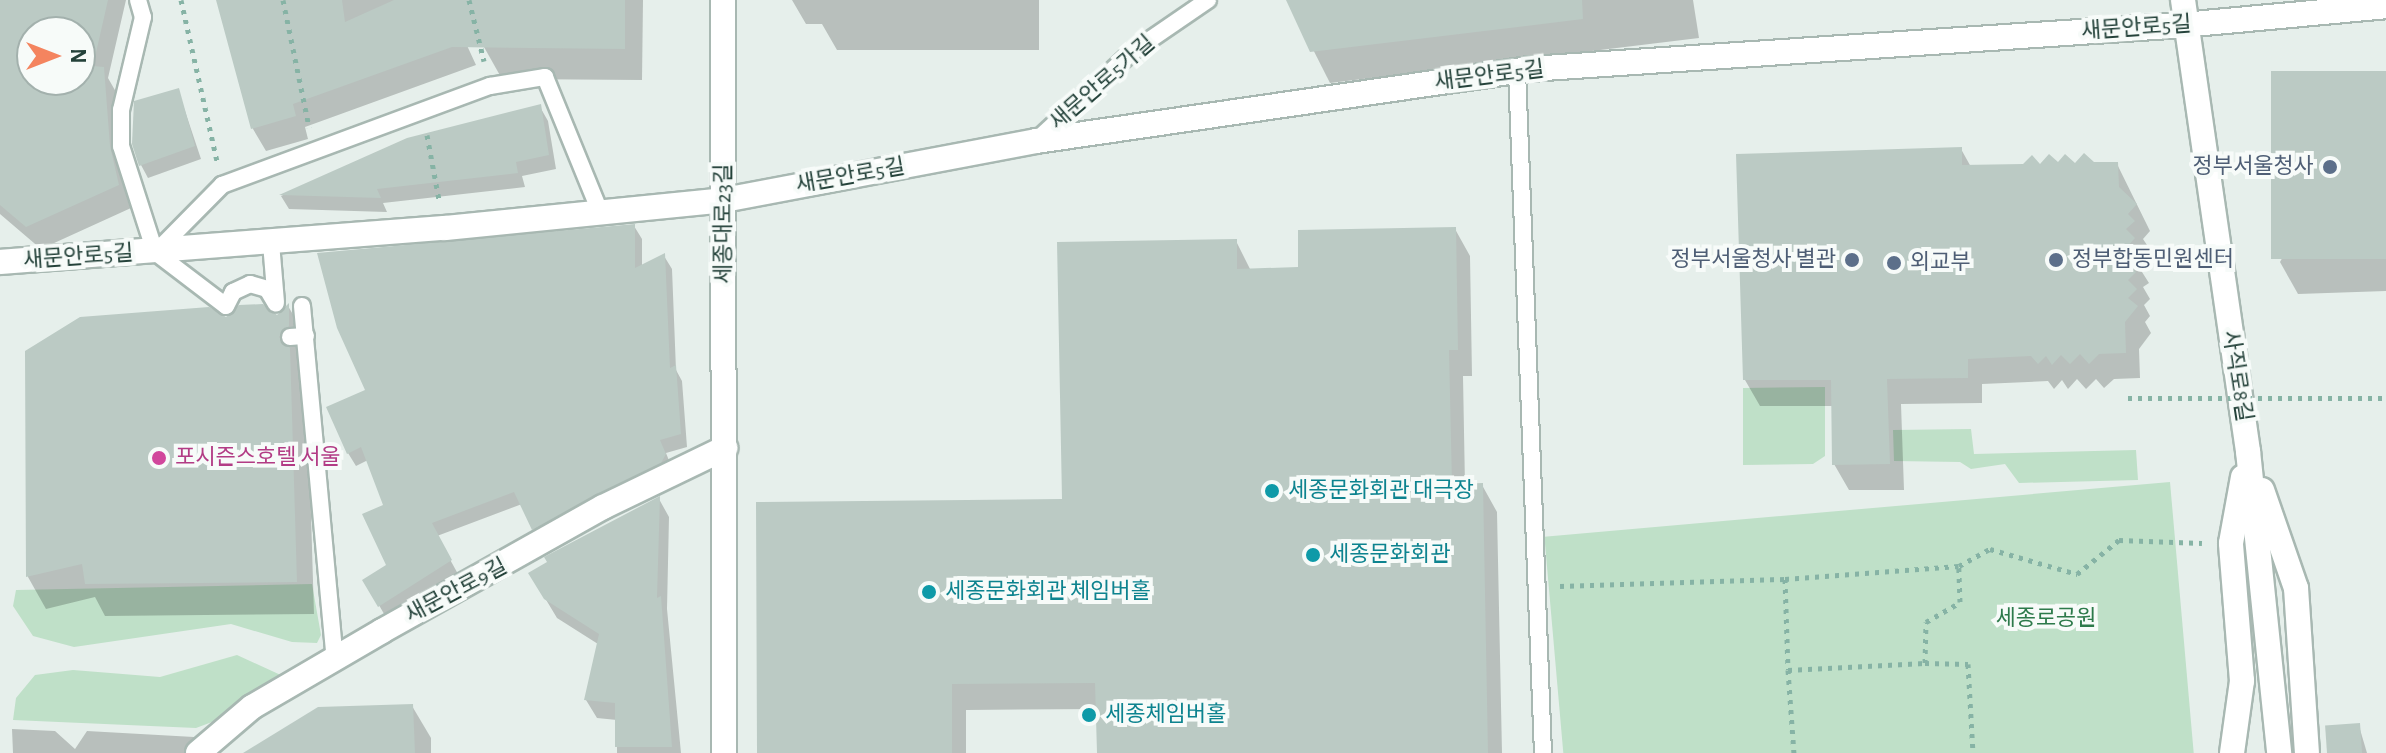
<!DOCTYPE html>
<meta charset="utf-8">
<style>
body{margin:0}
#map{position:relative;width:2386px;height:753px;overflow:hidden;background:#e6efeb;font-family:"Alegreya Sans","Noto Sans KR",sans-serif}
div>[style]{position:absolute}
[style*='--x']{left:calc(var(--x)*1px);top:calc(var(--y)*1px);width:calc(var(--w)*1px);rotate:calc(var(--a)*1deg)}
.green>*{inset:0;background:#bfe0c8;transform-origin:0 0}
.shadow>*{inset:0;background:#0003}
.building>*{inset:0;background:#bbcac4;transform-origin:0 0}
.path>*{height:5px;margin-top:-2.5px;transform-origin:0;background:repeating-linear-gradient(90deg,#86b3a5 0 4px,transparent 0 10px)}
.roads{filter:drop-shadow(2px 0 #a8b8b2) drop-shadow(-2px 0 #a8b8b2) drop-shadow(0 2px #a8b8b2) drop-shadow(0 -2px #a8b8b2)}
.lane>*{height:16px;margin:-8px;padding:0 8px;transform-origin:8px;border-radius:8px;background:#fff}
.street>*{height:24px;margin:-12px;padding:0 12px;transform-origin:12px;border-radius:12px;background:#fff}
.secondary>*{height:24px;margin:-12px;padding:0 12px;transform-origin:12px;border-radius:12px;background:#fff}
.path-bridge>*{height:5px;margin-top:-2.5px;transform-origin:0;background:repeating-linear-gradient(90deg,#86b3a5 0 4px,transparent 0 10px)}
.dots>*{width:22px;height:22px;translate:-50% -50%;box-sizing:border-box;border:4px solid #f7fbf9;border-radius:50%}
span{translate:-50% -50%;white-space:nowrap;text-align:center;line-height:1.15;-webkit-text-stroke:8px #f7fbf9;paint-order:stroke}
.street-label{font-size:22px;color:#24423a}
.service-label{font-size:22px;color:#4e5e75}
.right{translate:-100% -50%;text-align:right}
.left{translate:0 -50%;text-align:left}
.hotel-label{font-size:22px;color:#b23c85}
.culture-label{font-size:22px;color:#0d838f}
.park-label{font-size:22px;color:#2d7a4b}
.north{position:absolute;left:16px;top:16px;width:80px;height:80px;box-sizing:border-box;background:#f7fbf9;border:2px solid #a3b1ad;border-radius:50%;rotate:90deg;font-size:22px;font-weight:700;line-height:32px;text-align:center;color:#24423a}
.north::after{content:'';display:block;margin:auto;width:28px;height:36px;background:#f4845f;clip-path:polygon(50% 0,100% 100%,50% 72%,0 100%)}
</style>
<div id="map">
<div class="green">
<i style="clip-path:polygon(1825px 387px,1825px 456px,1813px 464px,1743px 465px,1743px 388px)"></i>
<i style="clip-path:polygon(1971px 429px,1974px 454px,2136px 450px,2138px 480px,2019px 483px,2005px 464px,1971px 469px,1960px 462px,1894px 461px,1893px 430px)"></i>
<i style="left:2170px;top:482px;width:272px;height:628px;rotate:85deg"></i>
<i style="clip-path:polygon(312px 584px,321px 635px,317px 643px,292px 642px,231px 624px,74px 647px,33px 636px,13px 606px,16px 590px)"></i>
<i style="clip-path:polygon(237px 655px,296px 682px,252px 707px,196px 728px,13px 720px,16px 698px,35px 675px,73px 670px,160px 677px)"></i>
</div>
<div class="shadow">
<i style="clip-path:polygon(evenodd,0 0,126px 0,108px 78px,116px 92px,122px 171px,131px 208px,41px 249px,0 214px,0 0,32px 32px,80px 32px,80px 80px,32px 80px,32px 32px)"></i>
<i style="clip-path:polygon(220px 0,446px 0,476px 65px,305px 127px,308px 139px,266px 151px,253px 129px)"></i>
<i style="clip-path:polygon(485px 0,643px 0,642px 80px,502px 79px,484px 47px)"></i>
<i style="clip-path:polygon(792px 0,1039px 0,1039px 50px,837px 50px,822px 24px,806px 24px)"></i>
<i style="clip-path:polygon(1288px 0,1693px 0,1699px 38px,1330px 83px)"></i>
<i style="clip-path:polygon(2386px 73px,2386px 291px,2298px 294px,2280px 262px)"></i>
<i style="clip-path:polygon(178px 90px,201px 159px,148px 178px,141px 165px)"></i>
<i style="clip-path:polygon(540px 107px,548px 121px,556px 169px,522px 176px,525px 187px,383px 203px,387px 212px,289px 209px,281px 196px,407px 140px)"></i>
<i style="clip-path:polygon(1961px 149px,1971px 167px,2117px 164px,2150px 231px,2143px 239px,2149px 248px,2142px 254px,2148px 265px,2142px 272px,2149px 283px,2143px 287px,2150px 299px,2144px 305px,2150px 316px,2145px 322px,2151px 333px,2139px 349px,2140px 378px,2114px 379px,2104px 388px,2096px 379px,2086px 389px,2077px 379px,2068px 389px,2062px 380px,2054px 389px,2048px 381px,1982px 384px,1982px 403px,1901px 404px,1904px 490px,1849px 490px,1834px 464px,1833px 406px,1760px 406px,1745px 380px)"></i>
<i style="clip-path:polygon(634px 226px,642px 239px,642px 267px,664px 256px,672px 269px,676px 370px,682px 381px,687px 447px,666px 453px,672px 468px,541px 542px,522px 504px,437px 536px,458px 574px,387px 619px,365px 581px,388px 566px,386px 506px,368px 460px,356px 466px,348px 453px,367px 392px)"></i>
<i style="clip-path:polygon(1455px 229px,1470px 256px,1472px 376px,1463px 376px,1465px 486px,1482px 485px,1497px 512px,1502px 753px,1099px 753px,1098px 709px,966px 710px,966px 753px,760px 753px,1064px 501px,1236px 241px,1251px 271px,1300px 269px)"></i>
<i style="clip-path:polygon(288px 306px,306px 337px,307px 359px,299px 367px,307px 382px,314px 614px,105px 616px,95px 597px,46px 609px,28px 577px,27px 352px,226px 319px,277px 318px)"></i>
<i style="clip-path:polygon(659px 499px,669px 517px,667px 609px,681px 753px,617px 753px,617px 720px,597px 718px,586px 700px,598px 644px,557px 618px,530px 573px)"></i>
<i style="clip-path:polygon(412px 706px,431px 738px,431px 753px,247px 753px)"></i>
<i style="clip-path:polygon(2359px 726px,2367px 753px,2329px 753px)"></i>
<i style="clip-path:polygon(12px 729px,55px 731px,75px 749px,87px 731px,194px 737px,203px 753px,13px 753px)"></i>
</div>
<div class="building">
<i style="clip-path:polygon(evenodd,0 0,108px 0,93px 66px,104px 67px,110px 146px,119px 185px,26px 227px,0 205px,0 0,32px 32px,80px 32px,80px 80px,32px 80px,32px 32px)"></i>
<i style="clip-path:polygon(216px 0,342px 0,345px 22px,394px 0,625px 0,625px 49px,452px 47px,293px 104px,296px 116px,251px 129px)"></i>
<i style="clip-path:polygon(1286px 0,1582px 0,1583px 19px,1310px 52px)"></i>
<i style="left:2386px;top:71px;width:188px;height:115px;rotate:90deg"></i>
<i style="clip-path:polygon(179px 88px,195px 146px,139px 166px,132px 144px,134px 101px)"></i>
<i style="clip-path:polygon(541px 104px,549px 155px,516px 162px,518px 173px,377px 189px,381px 198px,279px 195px,407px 138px)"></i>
<i style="clip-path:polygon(1962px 147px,1962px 165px,2023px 164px,2032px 155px,2040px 164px,2049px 154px,2058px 162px,2065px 154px,2075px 163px,2084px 153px,2094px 162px,2118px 162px,2119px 187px,2137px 204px,2128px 214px,2135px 221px,2126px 229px,2135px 238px,2126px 248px,2135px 256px,2127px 263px,2136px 272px,2128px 280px,2137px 289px,2128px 298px,2138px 306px,2125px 322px,2126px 353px,2099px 354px,2089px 364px,2080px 354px,2070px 364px,2061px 355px,2052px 365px,2046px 356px,2038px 364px,2031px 356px,1968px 359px,1968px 378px,1887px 379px,1890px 464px,1832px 465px,1831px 380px,1743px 380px,1736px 154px)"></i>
<i style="clip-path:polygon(635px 224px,635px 268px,665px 253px,670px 368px,676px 365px,681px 434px,660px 440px,666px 454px,661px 463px,532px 530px,514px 492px,432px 523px,452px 560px,378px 607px,362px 580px,386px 565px,362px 514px,383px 505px,361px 447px,347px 454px,326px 407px,365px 390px,337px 328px,317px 253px)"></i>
<i style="clip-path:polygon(1456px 227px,1458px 350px,1449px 350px,1452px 484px,1483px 483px,1488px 753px,1097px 753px,1095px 683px,952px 684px,952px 753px,757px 753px,756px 502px,1062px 499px,1057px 242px,1237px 239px,1237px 269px,1298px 267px,1298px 230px)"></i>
<i style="clip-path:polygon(289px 303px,289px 326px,279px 337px,290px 348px,297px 582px,85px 584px,82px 564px,26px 577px,25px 351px,80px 317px,209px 307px,226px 317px,239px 305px,263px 304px,277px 315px)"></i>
<i style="clip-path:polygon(660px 496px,657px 598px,661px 596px,672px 747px,615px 747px,615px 703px,584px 700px,599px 634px,544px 599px,528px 573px,547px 562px,544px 557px)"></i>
<i style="clip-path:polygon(413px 704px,415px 753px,243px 753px,318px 707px)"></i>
<i style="left:2360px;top:723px;width:30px;height:35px;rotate:86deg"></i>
</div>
<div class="path">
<i style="--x:181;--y:0;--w:165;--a:77.4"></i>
<i style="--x:283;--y:0;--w:130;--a:78.4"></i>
<i style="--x:469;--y:0;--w:63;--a:76.2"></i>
<i style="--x:427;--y:135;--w:66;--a:79.5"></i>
<i style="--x:1785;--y:579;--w:91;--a:88.1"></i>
<i style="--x:1788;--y:670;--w:137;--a:-2.9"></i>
<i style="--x:1925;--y:663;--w:41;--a:-88.6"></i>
<i style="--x:1926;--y:622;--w:39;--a:-30"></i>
<i style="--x:1960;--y:602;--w:36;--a:-92"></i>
<i style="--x:1560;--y:586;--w:225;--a:-1.8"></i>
<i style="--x:1785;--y:579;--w:174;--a:-4.3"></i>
<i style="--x:1959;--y:566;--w:35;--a:-29"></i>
<i style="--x:1990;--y:549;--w:91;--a:16"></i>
<i style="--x:2077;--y:574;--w:54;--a:-39"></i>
<i style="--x:2119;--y:540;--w:83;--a:2.1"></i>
<i style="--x:1925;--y:663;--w:43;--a:1.3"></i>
<i style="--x:1968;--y:664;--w:89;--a:86.8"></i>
<i style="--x:1788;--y:670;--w:83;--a:85.9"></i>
</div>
<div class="roads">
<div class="lane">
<i style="--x:138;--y:0;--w:18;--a:74"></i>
<i style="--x:143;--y:17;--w:96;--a:103.3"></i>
<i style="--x:121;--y:110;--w:36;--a:90"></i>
<i style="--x:121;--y:146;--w:111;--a:72.2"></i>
<i style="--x:1517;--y:71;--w:682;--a:87.82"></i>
<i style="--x:1037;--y:140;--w:129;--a:-42.8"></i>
<i style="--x:1132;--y:52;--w:92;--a:-34.4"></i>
<i style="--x:271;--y:243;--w:59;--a:85.2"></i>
<i style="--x:157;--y:251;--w:93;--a:-45.4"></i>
<i style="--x:222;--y:185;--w:286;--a:-20.3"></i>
<i style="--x:490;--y:86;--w:56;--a:-9.3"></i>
<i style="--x:545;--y:77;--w:148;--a:67.8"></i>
<i style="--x:155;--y:252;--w:89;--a:37.3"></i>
<i style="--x:226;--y:306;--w:16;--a:-63"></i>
<i style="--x:233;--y:292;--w:19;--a:-25"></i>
<i style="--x:250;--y:284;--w:18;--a:16"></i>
<i style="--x:267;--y:289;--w:17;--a:59"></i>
<i style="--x:302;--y:306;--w:355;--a:84.7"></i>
<i style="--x:290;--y:337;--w:16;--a:-4"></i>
</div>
<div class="street">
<i style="--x:723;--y:0;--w:753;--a:89.92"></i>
<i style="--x:0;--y:262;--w:446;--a:-4.4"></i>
<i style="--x:445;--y:228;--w:280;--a:-5.7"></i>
<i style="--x:724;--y:200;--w:318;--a:-10.7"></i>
<i style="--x:1036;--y:141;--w:499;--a:-8.3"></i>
<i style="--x:1530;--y:69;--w:654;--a:-3.85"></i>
<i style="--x:2183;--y:25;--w:204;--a:-5.3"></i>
<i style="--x:198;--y:753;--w:71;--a:-40.4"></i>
<i style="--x:252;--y:707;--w:151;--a:-30.3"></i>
<i style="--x:382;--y:631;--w:253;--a:-29.3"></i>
<i style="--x:603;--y:507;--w:136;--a:-25.8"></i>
</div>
<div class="secondary">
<i style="--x:2183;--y:0;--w:456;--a:81.8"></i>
<i style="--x:2248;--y:451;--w:304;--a:84.1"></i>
<i style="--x:2262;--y:490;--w:104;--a:70.9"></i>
<i style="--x:2296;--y:588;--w:165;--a:86.2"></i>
<i style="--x:2232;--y:753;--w:73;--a:-82.1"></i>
<i style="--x:2242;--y:681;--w:138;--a:-94.6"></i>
<i style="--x:2231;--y:543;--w:67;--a:-79.7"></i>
</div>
</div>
<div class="path-bridge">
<i style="--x:2128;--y:398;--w:258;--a:0"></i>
</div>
<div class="dots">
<i style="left:2330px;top:167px;background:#5c6f8a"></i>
<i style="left:1852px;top:260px;background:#5c6f8a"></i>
<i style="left:2056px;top:260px;background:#5c6f8a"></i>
<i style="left:1894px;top:263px;background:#5c6f8a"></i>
<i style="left:159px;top:458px;background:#d1479c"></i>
<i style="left:1272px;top:491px;background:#0f9aa8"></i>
<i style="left:1313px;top:555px;background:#0f9aa8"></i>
<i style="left:929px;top:592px;background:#0f9aa8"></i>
<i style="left:1089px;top:715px;background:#0f9aa8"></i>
</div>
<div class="street-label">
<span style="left:2136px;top:28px;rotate:-4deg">새문안로5길</span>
<span style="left:1489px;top:76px;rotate:-7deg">새문안로5길</span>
<span style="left:1102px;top:83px;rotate:-41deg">새문안로5가길</span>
<span style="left:850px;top:176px;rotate:-10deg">새문안로5길</span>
<span style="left:724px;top:224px;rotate:-90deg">세종대로23길</span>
<span style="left:78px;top:257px;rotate:-4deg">새문안로5길</span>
<span style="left:2237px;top:376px;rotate:81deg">사직로8길</span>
<span style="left:456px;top:591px;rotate:-28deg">새문안로9길</span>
</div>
<div class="service-label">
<span class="right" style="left:2314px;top:167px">정부서울청사</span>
<span class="right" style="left:1836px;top:260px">정부서울청사 별관</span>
<span class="left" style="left:2072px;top:260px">정부합동민원센터</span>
<span class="left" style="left:1910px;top:263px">외교부</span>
</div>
<div class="hotel-label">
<span class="left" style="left:175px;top:458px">포시즌스호텔 서울</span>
</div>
<div class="culture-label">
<span class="left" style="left:1288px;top:491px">세종문화회관 대극장</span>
<span class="left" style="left:1329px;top:555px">세종문화회관</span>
<span class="left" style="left:945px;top:592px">세종문화회관 체임버홀</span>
<span class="left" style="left:1105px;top:715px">세종체임버홀</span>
</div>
<div class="park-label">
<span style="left:2046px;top:619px">세종로공원</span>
</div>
<div class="north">N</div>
</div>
